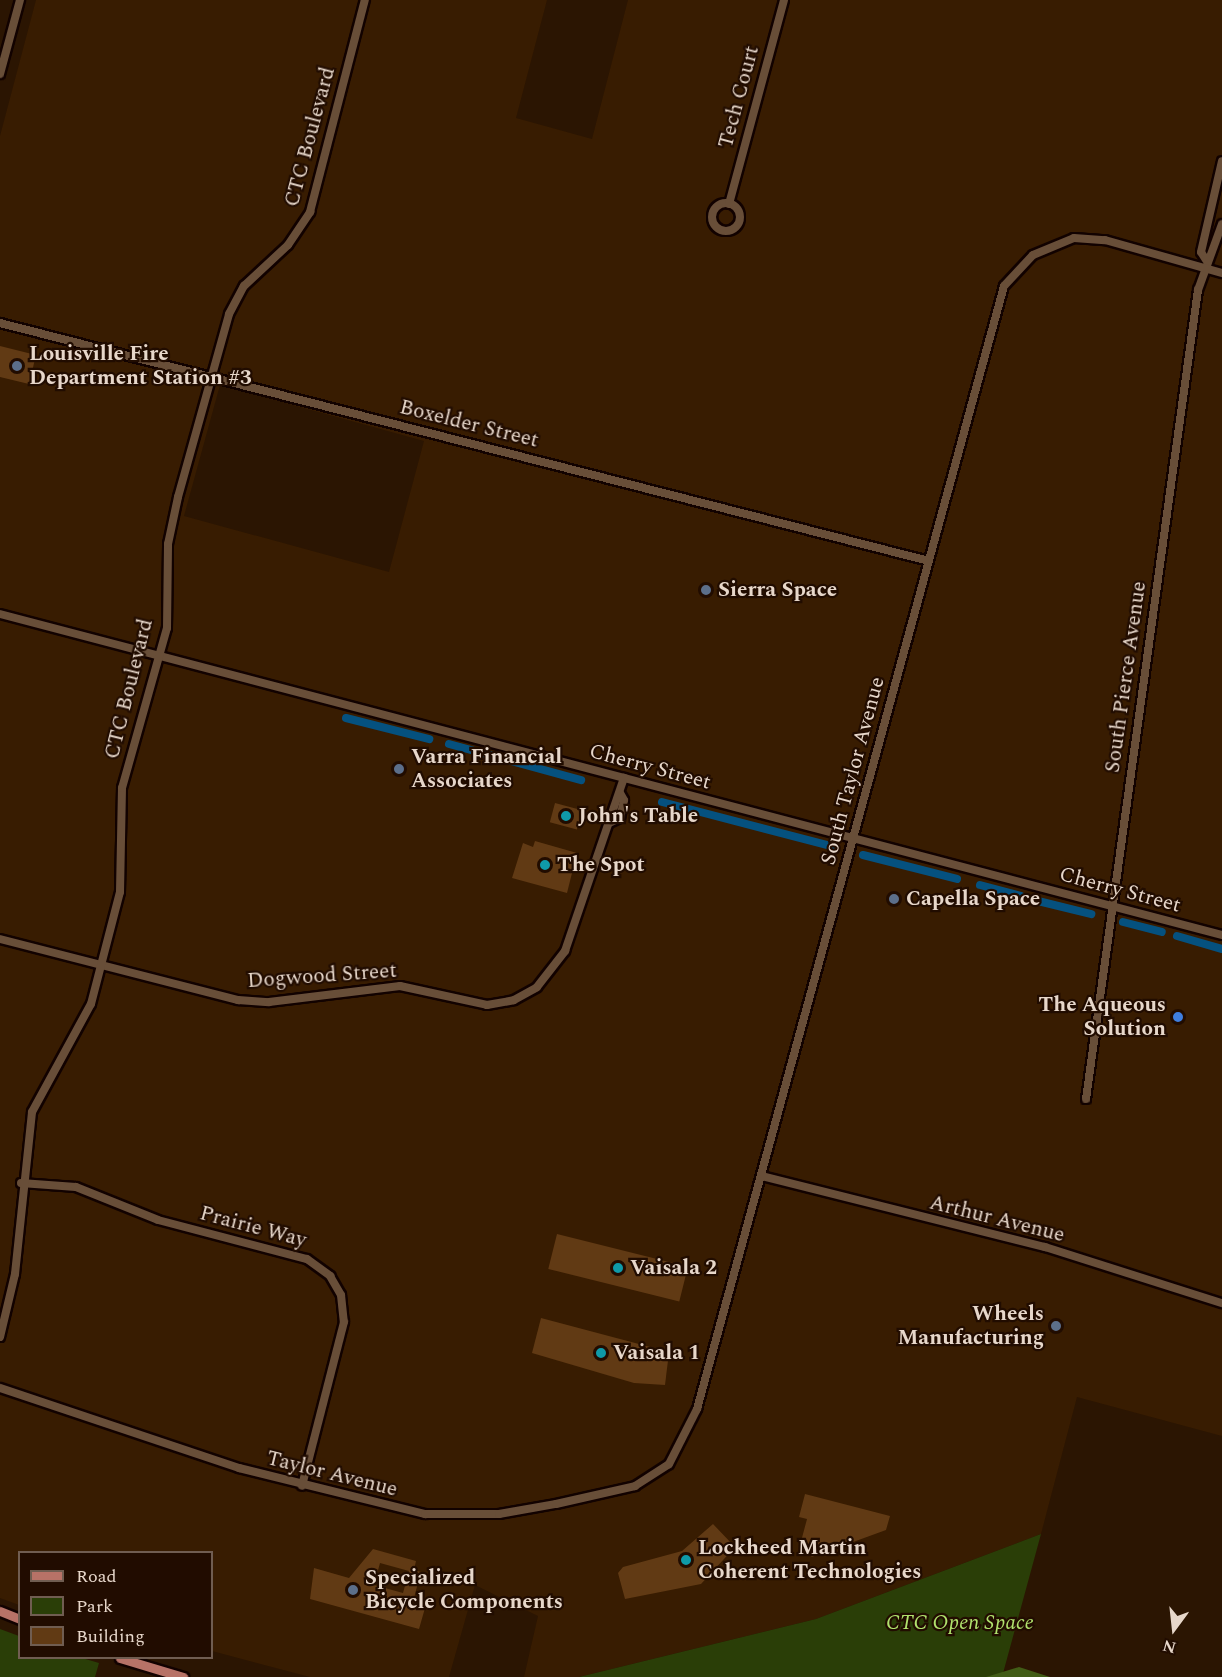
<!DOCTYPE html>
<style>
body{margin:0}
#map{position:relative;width:1222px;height:1677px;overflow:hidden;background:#2b1502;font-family:Spectral,serif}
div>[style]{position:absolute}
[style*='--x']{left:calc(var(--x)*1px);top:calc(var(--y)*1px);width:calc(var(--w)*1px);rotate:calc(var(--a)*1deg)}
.built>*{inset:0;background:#381c01}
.green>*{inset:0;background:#2a3e07}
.forest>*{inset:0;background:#415c16}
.canal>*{height:8px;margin:-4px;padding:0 4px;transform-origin:4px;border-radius:4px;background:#05517f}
.building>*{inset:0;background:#613a14;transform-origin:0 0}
.roads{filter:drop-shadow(2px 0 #120200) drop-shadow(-2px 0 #120200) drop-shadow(0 2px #120200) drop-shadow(0 -2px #120200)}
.minor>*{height:8px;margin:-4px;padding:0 4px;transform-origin:4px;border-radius:4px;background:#684e38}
.minor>.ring{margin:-4px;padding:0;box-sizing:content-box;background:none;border:8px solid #684e38;border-radius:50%}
.major>*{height:9px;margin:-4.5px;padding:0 4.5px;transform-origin:4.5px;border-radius:4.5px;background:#b77267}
.dots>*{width:16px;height:16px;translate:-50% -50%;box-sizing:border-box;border:3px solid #210c00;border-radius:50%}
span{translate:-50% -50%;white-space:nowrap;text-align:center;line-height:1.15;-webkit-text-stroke:4.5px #210c00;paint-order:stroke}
.street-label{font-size:21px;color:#e7d7ca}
.poi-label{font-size:21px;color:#e7d7ca;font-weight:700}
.left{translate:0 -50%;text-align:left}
.right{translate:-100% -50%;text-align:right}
.park-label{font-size:21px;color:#b1e26d;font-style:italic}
.legend{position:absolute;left:18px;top:1551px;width:195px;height:108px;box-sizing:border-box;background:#210c00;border:2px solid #705d51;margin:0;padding:8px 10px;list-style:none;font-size:18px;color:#e7d7ca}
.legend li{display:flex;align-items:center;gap:12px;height:30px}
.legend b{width:30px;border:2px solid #705d51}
.north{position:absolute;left:1144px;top:1599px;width:60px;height:60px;-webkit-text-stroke:4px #210c00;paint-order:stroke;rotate:195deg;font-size:16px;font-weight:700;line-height:24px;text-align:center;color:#e7d7ca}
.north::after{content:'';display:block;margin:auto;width:21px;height:27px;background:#e7d7ca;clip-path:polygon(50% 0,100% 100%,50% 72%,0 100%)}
</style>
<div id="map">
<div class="built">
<i style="clip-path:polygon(evenodd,36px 0,547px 0,516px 118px,592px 139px,628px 0,1222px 0,1222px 1436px,1077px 1397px,1041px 1534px,816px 1619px,579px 1677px,524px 1677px,538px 1616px,475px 1585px,449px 1677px,310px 1677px,212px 1651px,212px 1552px,20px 1552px,19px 1605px,0 1598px,0 136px,36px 0,220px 385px,424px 441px,389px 572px,184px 516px,220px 385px)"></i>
</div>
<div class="green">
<i style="clip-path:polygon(1041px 1534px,1002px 1677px,579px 1677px,816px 1619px)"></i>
<i style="clip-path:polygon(0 1629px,19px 1636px,20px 1658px,82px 1658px,99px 1663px,95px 1677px,0 1677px)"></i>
</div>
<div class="forest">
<i style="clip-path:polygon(1019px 1667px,1050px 1677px,986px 1677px)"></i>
</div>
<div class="canal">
<i style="--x:346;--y:718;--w:86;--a:14.2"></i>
<i style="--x:449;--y:744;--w:137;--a:15.3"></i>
<i style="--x:662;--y:802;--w:175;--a:14.6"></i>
<i style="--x:863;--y:855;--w:97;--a:14.3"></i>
<i style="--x:980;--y:885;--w:42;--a:15"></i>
<i style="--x:1038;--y:901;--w:55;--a:13.8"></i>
<i style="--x:1123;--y:922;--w:40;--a:14.4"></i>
<i style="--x:1177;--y:936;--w:47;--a:16.1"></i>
</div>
<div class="building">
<i style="clip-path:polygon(0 346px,36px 355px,29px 384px,0 377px)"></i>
<i style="left:555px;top:803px;width:28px;height:20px;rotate:15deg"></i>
<i style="clip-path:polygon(535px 841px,577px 853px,567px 893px,512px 878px,523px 843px,533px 847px)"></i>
<i style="left:557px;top:1234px;width:135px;height:36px;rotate:14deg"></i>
<i style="clip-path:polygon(541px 1318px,669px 1352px,665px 1385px,634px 1383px,532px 1353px)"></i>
<i style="clip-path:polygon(805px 1494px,890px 1516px,886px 1530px,812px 1557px,799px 1549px,807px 1519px,799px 1517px)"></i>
<i style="clip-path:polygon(713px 1524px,735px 1547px,701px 1584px,625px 1599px,618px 1573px,623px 1567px,682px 1551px)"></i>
<i style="clip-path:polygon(evenodd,373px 1549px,416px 1561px,414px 1570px,421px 1572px,412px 1605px,425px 1608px,419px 1629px,310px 1599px,314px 1568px,349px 1578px,373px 1549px,380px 1563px,409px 1571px,403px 1593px,374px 1585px,380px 1563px)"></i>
</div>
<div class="roads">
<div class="minor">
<i style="--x:0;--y:74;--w:77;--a:-74.9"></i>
<i class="ring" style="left:712px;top:203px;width:20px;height:20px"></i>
<i style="--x:729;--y:204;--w:211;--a:-74.9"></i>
<i style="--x:1206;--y:260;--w:9;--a:-122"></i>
<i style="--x:1201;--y:252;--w:93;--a:-77"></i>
<i style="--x:0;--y:323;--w:959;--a:14.37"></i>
<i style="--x:0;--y:614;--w:1263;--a:14.72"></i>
<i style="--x:611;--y:822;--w:10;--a:-24"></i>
<i style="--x:620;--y:818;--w:18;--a:-77"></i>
<i style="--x:624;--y:800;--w:8;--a:-120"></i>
<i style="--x:0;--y:939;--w:246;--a:14.4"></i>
<i style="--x:238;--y:1000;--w:31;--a:4"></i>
<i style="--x:269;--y:1002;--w:132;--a:-7"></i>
<i style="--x:400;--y:986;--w:89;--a:12.3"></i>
<i style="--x:487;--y:1005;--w:27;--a:-10"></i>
<i style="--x:514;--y:1000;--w:26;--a:-29"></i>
<i style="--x:537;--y:987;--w:46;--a:-52.1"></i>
<i style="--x:565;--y:951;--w:183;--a:-71.2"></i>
<i style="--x:1086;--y:1099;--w:817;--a:-82.12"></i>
<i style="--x:1198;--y:290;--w:70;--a:-70"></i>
<i style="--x:762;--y:1176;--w:292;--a:14.1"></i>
<i style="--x:1045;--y:1247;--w:186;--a:17.6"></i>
<i style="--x:21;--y:1183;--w:55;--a:4.2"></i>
<i style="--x:76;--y:1187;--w:88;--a:21.9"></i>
<i style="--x:158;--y:1220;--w:154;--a:14.7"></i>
<i style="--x:307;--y:1259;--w:29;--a:36"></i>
<i style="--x:330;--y:1276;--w:22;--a:60"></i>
<i style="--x:341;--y:1295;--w:27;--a:84"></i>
<i style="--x:344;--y:1322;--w:169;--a:104.4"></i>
<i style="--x:0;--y:1337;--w:65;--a:-76.6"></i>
<i style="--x:15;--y:1274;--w:163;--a:-84"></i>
<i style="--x:32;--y:1112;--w:123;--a:-61.4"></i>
<i style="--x:91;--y:1004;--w:116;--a:-75.5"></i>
<i style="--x:120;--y:892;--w:104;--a:-88.9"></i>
<i style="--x:122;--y:788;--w:166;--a:-74.3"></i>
<i style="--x:167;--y:628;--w:84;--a:-89.3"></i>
<i style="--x:168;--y:544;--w:48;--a:-78"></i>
<i style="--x:178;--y:497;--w:190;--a:-74.4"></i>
<i style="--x:229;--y:314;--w:32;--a:-62"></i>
<i style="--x:244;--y:286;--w:60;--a:-43"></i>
<i style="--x:288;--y:245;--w:40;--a:-56"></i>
<i style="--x:310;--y:212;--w:219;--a:-75.5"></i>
<i style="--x:0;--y:1388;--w:252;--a:18.5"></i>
<i style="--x:239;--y:1468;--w:192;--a:13.9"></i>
<i style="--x:425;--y:1514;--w:74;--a:0"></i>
<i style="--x:499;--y:1514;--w:58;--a:-10"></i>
<i style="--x:556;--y:1504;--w:81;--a:-12.8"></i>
<i style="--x:635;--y:1486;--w:40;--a:-32.9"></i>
<i style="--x:669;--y:1464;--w:62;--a:-63"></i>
<i style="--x:697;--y:1409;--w:1164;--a:-74.71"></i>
<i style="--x:1004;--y:286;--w:42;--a:-46.9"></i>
<i style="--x:1033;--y:255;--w:44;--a:-22.5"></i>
<i style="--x:1074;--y:238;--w:31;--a:4"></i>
<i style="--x:1105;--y:240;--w:122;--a:15.8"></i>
</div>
<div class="major">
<i style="--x:0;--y:1611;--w:22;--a:22"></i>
<i style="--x:120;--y:1658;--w:66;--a:16.8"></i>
</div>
</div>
<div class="dots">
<i style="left:17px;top:366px;background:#5c6f8a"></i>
<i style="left:706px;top:590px;background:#5c6f8a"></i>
<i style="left:399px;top:769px;background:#5c6f8a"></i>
<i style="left:566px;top:816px;background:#0f9aa8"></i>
<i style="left:545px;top:865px;background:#0f9aa8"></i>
<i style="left:894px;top:899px;background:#5c6f8a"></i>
<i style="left:1178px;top:1017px;background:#3f7fe0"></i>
<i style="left:618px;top:1268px;background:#0f9aa8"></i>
<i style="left:1056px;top:1326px;background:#5c6f8a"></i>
<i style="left:601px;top:1353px;background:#0f9aa8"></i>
<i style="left:686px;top:1560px;background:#0f9aa8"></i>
<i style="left:353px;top:1590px;background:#5c6f8a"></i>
</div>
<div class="street-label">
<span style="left:739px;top:97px;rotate:-75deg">Tech Court</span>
<span style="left:310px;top:137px;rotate:-75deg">CTC Boulevard</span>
<span style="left:469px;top:424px;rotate:14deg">Boxelder Street</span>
<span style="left:1126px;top:677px;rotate:-82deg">South Pierce Avenue</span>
<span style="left:129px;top:689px;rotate:-76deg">CTC Boulevard</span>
<span style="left:650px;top:767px;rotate:15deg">Cherry Street</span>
<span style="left:853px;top:771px;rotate:-75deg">South Taylor Avenue</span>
<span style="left:1120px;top:890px;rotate:15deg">Cherry Street</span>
<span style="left:322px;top:976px;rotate:-4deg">Dogwood Street</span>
<span style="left:997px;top:1219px;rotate:14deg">Arthur Avenue</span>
<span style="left:253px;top:1227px;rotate:15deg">Prairie Way</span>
<span style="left:332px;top:1474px;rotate:14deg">Taylor Avenue</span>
</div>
<div class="poi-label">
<span class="left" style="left:29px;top:366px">Louisville Fire<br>Department Station #3</span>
<span class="left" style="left:718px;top:590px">Sierra Space</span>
<span class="left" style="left:411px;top:769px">Varra Financial<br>Associates</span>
<span class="left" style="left:578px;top:816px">John's Table</span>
<span class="left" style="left:557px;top:865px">The Spot</span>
<span class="left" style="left:906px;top:899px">Capella Space</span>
<span class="right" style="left:1166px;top:1017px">The Aqueous<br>Solution</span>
<span class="left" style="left:630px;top:1268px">Vaisala 2</span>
<span class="right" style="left:1044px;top:1326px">Wheels<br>Manufacturing</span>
<span class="left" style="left:613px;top:1353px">Vaisala 1</span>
<span class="left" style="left:698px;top:1560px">Lockheed Martin<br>Coherent Technologies</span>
<span class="left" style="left:365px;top:1590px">Specialized<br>Bicycle Components</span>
</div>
<div class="park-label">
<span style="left:960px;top:1623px">CTC Open Space</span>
</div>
<ul class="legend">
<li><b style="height:8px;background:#b77267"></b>Road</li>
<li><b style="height:16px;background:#2a3e07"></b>Park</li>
<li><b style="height:16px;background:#613a14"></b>Building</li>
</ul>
<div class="north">N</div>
</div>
